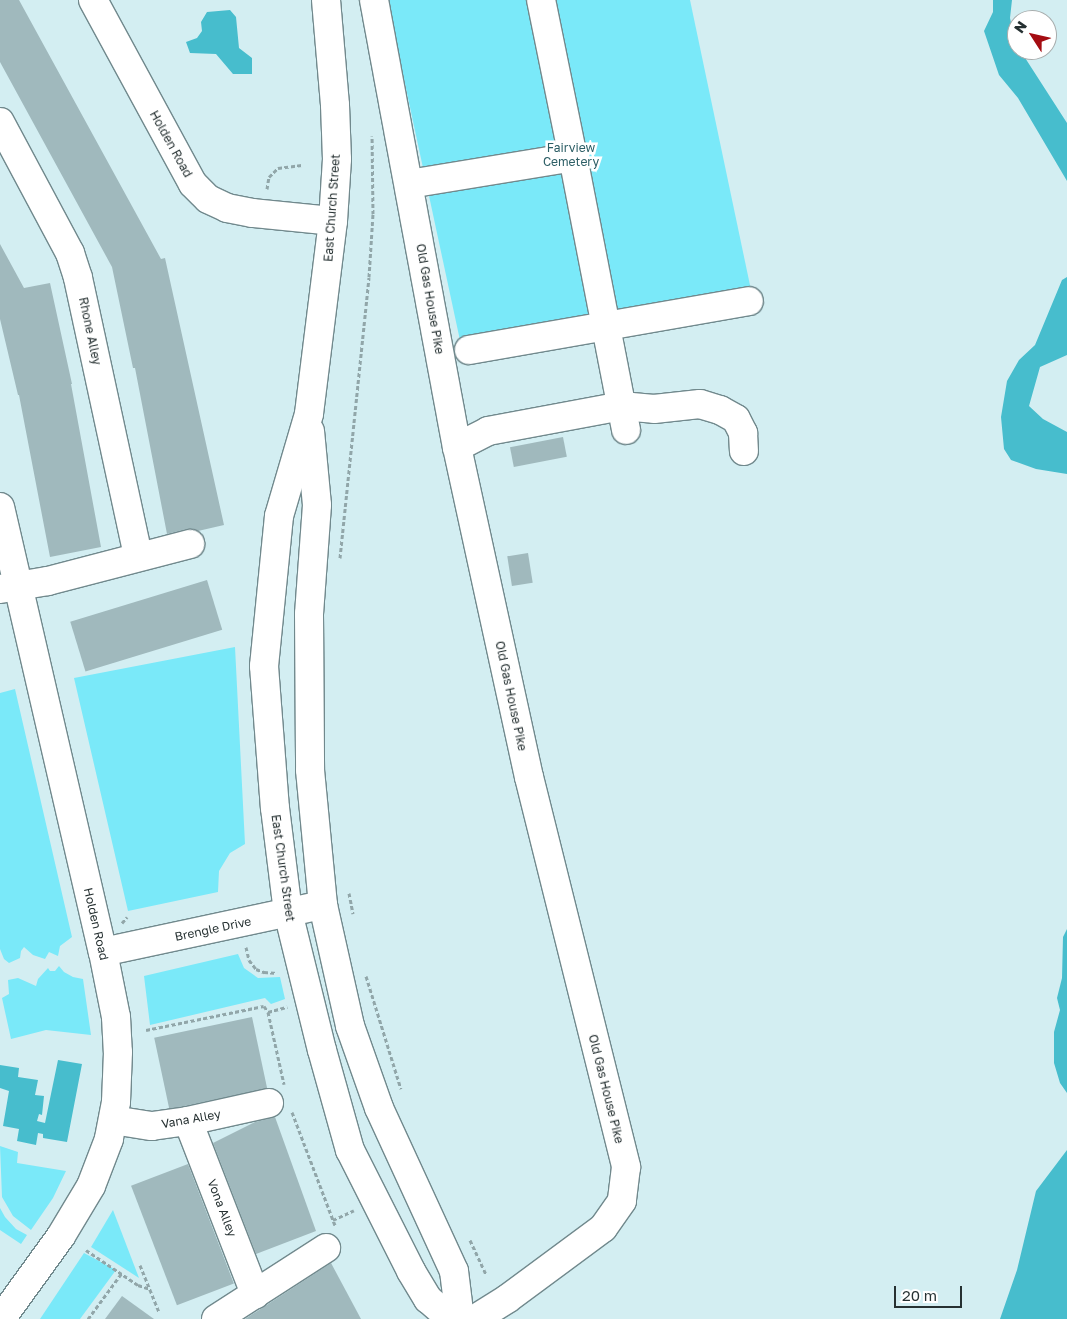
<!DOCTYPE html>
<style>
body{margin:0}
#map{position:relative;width:1067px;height:1319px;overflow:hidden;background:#d3eef2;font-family:"Golos Text",sans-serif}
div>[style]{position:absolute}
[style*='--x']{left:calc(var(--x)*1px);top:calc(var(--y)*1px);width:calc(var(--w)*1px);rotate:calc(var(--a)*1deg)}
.green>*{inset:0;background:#7ae9f9}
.water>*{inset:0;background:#47bdcd}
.building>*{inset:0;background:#a0b9bd;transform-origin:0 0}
.path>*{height:3px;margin-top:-1.5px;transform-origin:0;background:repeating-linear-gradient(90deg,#91a6a9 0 4px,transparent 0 6.5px)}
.roads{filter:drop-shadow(1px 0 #71898d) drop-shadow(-1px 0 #71898d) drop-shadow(0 1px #71898d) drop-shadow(0 -1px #71898d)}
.minor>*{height:28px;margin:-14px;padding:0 14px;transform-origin:14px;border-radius:14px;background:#fff}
.major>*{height:28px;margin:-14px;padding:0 14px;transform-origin:14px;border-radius:14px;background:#fff}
span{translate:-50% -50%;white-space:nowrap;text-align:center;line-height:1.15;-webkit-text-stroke:5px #fff;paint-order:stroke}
.street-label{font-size:12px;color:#263132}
.park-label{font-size:12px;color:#2c5e65}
.north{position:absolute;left:1007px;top:10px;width:50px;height:50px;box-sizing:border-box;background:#fff;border:1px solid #a8adad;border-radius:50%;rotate:305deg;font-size:14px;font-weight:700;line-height:20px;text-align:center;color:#263132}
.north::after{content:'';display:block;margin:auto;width:18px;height:22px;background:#a40c12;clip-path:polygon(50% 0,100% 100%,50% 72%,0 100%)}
.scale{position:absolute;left:894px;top:1286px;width:68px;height:22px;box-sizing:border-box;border:2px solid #263132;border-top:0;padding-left:6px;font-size:15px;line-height:18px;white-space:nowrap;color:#263132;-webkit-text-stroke:4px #fff;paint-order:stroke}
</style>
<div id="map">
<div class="green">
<i style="clip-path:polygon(387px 0,690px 0,755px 309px,464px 359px)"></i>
<i style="clip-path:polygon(235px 647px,245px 844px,230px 853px,219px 871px,218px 892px,128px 911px,74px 678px)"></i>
<i style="clip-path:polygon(15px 689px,72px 937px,60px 946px,58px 956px,49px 952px,45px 959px,33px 955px,24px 947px,21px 951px,20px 958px,9px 963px,4px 959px,0 949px,0 693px)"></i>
<i style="clip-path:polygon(238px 954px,244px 968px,258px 978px,280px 977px,285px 999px,271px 1004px,265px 998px,150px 1025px,144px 976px)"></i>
<i style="clip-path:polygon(59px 966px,64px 972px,73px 977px,83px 979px,91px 1035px,46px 1030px,11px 1039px,2px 998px,9px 994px,8px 980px,18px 978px,36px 986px,38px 979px,48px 968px,50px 971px,55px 971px)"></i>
<i style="clip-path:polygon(0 1146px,18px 1152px,17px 1163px,66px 1171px,53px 1198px,31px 1230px,13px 1216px,2px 1197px)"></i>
<i style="clip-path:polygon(0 1208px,5px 1217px,16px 1229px,27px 1235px,21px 1244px,0 1230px)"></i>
<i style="clip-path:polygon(113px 1210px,139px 1278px,91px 1247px)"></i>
<i style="clip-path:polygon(84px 1253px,116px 1270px,80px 1319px,40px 1319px)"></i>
</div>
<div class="water">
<i style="clip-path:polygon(993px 0,1012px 0,1010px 18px,1017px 50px,1020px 50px,1067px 123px,1067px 181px,1018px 98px,999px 75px,984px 31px,993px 12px)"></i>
<i style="clip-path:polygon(230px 10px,236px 17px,239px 48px,252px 58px,252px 74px,233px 74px,216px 54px,190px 53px,186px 42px,197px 38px,202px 31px,201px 22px,207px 12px)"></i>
<i style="clip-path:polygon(1067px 277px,1067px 355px,1040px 367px,1029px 406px,1043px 419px,1067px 432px,1067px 474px,1036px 469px,1011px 460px,1004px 449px,1001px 417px,1007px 381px,1019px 360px,1035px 345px,1062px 280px)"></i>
<i style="clip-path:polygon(1067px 929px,1067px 1093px,1060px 1083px,1054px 1063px,1054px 1032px,1060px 1010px,1057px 998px,1062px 978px,1063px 937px)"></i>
<i style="clip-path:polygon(58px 1060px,82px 1064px,67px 1142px,43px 1138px,43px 1134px,38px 1133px,36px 1145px,17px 1141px,19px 1129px,3px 1126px,9px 1091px,0 1088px,0 1065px,19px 1068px,18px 1077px,38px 1080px,35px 1095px,44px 1096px,42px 1115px,39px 1114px,37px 1121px,45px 1123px)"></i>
<i style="clip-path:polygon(1067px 1150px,1067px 1319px,1000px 1319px,1017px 1270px,1036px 1191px)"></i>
</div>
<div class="building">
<i style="clip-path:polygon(0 0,19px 0,161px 259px,165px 258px,224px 525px,198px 531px,187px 529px,167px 534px,135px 368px,133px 368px,112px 267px,0 62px)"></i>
<i style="clip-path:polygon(0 244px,24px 288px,50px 283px,72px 384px,71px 384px,101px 547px,50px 557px,19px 395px,18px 395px,0 319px)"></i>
<i style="left:563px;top:437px;width:20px;height:54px;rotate:79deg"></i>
<i style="left:528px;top:553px;width:30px;height:21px;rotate:81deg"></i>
<i style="left:207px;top:580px;width:52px;height:143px;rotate:73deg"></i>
<i style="left:252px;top:1017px;width:73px;height:100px;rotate:78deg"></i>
<i style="clip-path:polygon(275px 1117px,316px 1231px,256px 1254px,213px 1143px,255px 1122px)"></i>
<i style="left:188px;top:1164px;width:128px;height:61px;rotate:69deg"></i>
<i style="clip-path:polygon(331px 1263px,361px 1319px,245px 1319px)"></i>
<i style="clip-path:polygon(122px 1296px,154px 1319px,105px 1319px)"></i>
</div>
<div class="path">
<i style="--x:267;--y:189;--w:12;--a:-81"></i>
<i style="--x:269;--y:177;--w:13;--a:-45"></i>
<i style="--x:278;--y:168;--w:24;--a:-7"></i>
<i style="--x:340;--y:558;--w:282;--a:-84.1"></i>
<i style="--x:369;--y:277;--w:63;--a:-86.4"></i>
<i style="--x:373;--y:214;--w:78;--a:-90.7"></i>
<i style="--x:349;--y:893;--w:21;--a:79"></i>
<i style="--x:122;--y:923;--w:8;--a:-50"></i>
<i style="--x:246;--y:947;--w:13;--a:77"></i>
<i style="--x:249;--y:960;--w:11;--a:52"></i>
<i style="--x:256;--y:969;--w:9;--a:21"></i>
<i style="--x:264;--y:972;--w:13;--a:4"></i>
<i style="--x:366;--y:976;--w:118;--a:72.8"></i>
<i style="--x:268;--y:1012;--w:20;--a:-15"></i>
<i style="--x:146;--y:1030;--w:120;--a:-11.5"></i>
<i style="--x:264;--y:1006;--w:7;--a:56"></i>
<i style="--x:268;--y:1012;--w:74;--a:77.5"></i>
<i style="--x:292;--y:1112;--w:121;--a:69.2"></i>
<i style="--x:333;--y:1220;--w:23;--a:-25"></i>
<i style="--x:470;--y:1240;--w:38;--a:65"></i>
<i style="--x:86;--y:1250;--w:63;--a:33.9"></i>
<i style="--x:138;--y:1285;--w:13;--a:18"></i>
<i style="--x:140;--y:1265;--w:51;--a:68"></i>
<i style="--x:88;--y:1319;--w:56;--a:-53.7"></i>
</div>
<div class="roads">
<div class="minor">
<i style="--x:93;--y:0;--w:209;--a:61.5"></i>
<i style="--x:193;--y:184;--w:21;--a:45"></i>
<i style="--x:208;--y:199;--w:21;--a:25"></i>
<i style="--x:227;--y:208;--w:26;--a:11"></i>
<i style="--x:253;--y:213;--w:80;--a:5.7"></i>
<i style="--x:374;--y:0;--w:455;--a:79.5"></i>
<i style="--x:457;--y:447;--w:338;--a:77.7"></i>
<i style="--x:529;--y:777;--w:402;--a:76"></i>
<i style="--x:626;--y:1167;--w:34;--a:97"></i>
<i style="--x:622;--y:1201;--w:33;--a:125"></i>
<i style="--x:603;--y:1228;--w:119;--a:143.5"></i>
<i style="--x:507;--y:1299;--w:38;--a:148"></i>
<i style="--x:0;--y:122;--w:149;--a:61.9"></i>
<i style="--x:70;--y:253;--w:26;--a:72"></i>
<i style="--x:78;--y:278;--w:284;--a:77.8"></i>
<i style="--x:573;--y:157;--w:278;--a:79"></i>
<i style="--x:409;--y:184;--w:166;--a:-9.3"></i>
<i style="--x:573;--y:157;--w:160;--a:-101.5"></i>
<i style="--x:469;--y:350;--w:284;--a:-9.9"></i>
<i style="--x:457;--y:447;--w:35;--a:-27"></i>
<i style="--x:488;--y:431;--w:135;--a:-10.6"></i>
<i style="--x:621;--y:406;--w:33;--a:5"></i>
<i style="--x:654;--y:409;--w:46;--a:-6.2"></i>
<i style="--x:700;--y:404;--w:21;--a:17"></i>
<i style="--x:720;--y:410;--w:18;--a:29"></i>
<i style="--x:736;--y:419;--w:16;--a:63"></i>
<i style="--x:743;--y:433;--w:18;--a:87"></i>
<i style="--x:0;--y:507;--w:457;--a:77"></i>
<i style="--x:103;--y:952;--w:66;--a:78.7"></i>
<i style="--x:116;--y:1017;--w:35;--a:87"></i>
<i style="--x:118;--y:1052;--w:50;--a:92.3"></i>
<i style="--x:116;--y:1102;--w:38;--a:101"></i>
<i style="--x:109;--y:1139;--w:50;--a:111"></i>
<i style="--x:91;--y:1186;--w:58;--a:121"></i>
<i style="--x:61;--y:1236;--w:102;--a:125.9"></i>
<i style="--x:0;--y:589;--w:49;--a:-9.5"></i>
<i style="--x:48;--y:581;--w:147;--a:-14.6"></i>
<i style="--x:103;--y:952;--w:225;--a:-12.1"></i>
<i style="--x:113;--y:1120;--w:39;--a:9"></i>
<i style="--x:152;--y:1126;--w:36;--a:-8"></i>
<i style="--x:188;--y:1121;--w:83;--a:-12.5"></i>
<i style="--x:188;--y:1121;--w:186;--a:68.8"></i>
<i style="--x:216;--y:1319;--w:131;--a:-32.8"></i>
</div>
<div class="major">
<i style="--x:326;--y:0;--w:105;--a:85.1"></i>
<i style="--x:335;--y:105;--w:54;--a:87.9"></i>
<i style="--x:337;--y:159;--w:62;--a:93.7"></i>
<i style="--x:333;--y:221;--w:194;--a:97.1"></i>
<i style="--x:309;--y:414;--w:106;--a:106.4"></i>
<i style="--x:279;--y:516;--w:151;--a:95.7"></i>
<i style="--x:264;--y:666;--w:142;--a:85.6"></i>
<i style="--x:275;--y:808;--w:105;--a:82.9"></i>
<i style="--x:288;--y:912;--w:142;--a:76.2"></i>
<i style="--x:322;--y:1050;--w:104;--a:74.4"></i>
<i style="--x:350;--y:1150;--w:136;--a:63.2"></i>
<i style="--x:411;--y:1271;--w:33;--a:59"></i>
<i style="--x:428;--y:1299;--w:30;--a:41"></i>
<i style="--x:310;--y:431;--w:74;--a:84.6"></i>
<i style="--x:317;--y:505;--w:109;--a:94.2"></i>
<i style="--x:309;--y:614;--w:156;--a:89.6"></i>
<i style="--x:310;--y:770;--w:136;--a:84.5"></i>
<i style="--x:323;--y:905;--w:124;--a:77.4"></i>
<i style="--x:350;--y:1026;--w:87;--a:70.5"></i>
<i style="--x:379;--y:1108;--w:179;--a:65.3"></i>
<i style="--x:454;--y:1271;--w:48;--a:82.9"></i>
</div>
</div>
<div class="street-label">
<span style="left:171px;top:144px;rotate:61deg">Holden Road</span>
<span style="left:332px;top:208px;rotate:-86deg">East Church Street</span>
<span style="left:430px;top:299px;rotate:80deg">Old Gas House Pike</span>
<span style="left:90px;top:331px;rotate:78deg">Rhone Alley</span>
<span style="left:511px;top:696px;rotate:78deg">Old Gas House Pike</span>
<span style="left:283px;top:868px;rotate:82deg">East Church Street</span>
<span style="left:96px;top:924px;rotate:77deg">Holden Road</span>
<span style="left:213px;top:929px;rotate:-12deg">Brengle Drive</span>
<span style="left:606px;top:1089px;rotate:76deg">Old Gas House Pike</span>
<span style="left:191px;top:1119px;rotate:-10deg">Vana Alley</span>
<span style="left:222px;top:1208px;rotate:69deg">Vona Alley</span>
</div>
<div class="park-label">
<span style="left:571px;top:155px">Fairview<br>Cemetery</span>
</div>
<div class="north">N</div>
<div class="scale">20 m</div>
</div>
